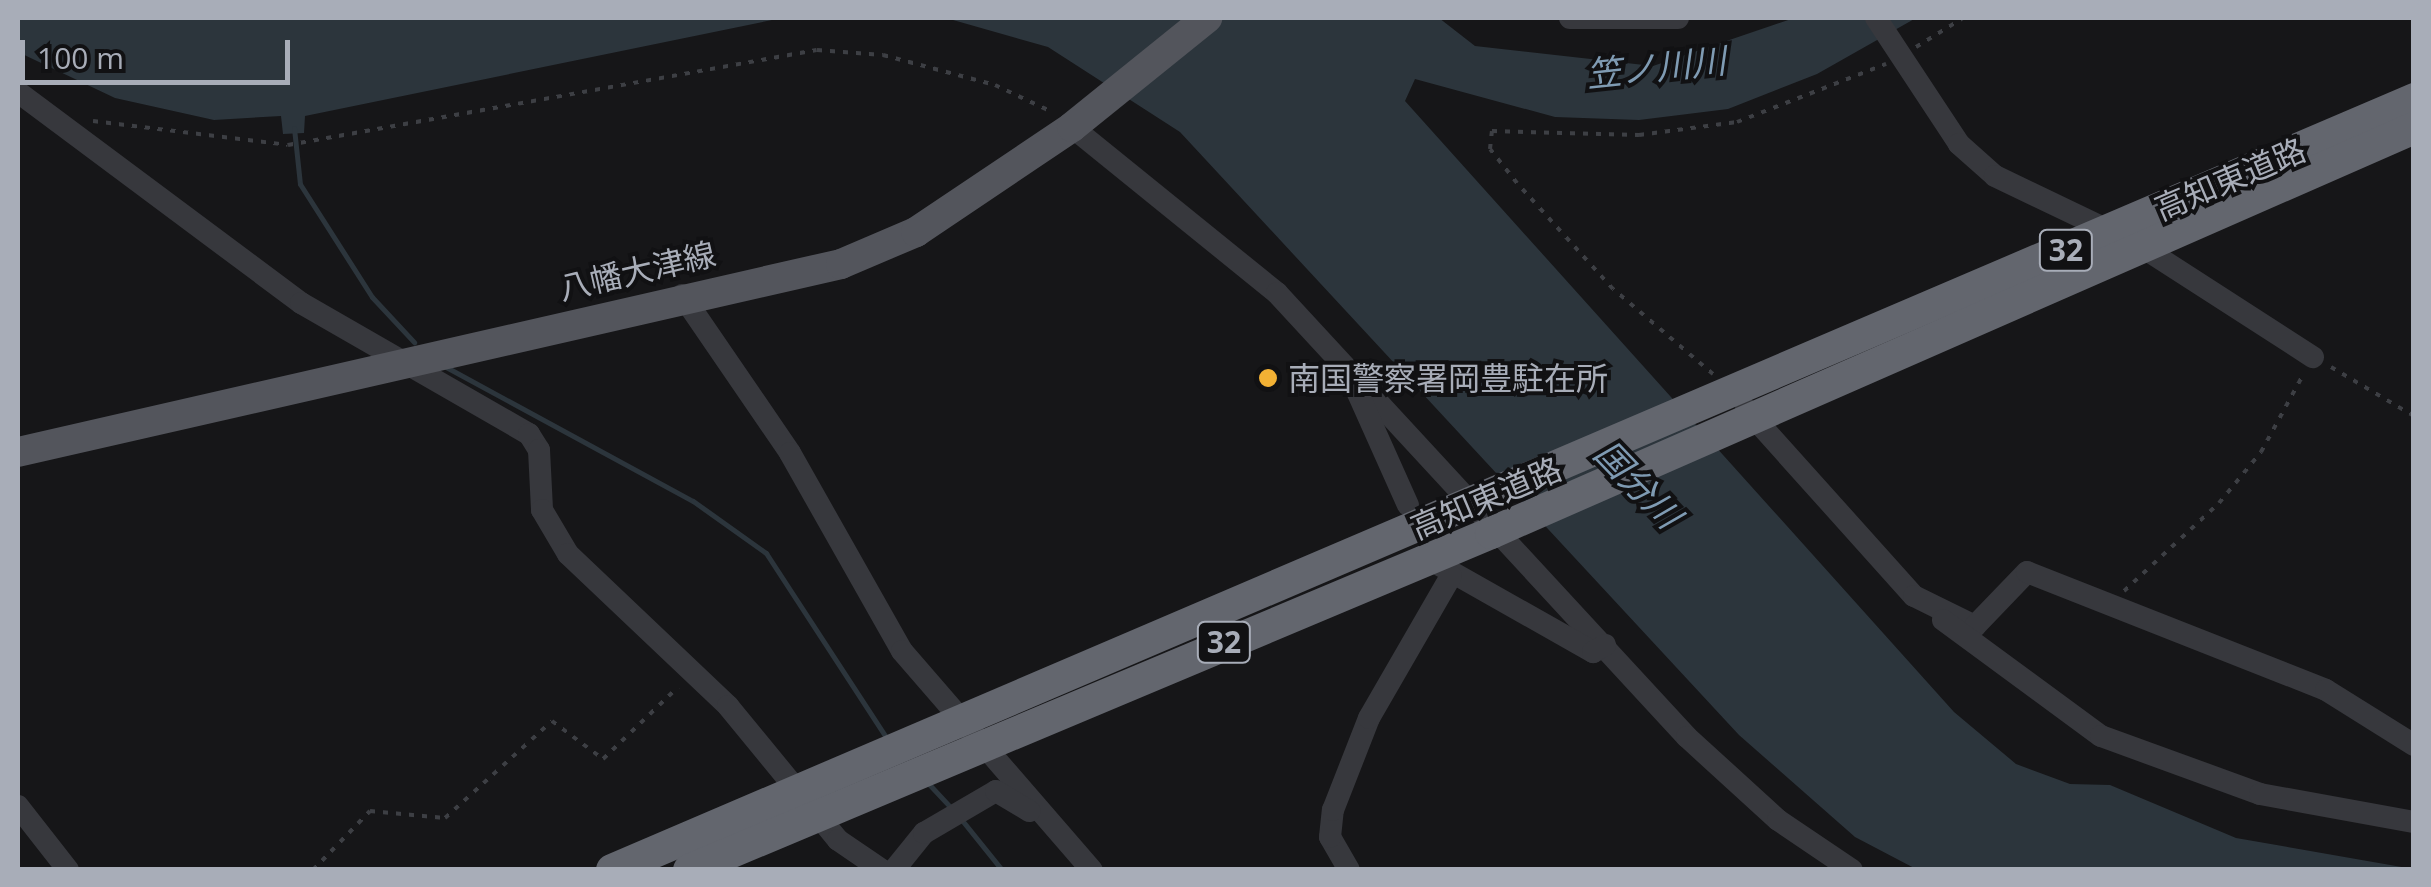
<!DOCTYPE html>
<meta charset="utf-8">
<style>
body{margin:0}
#map{position:relative;width:2431px;height:887px;overflow:hidden;background:#161618;font-family:"Open Sans","Noto Sans JP",sans-serif}
div>[style]{position:absolute}
[style*='--x']{left:calc(var(--x)*1px);top:calc(var(--y)*1px);width:calc(var(--w)*1px);rotate:calc(var(--a)*1deg)}
.water>*{inset:0;background:#2c353c}
.stream>*{height:5px;margin:-2.5px;padding:0 2.5px;transform-origin:2.5px;border-radius:2.5px;background:#2c353c}
.path>*{height:4px;margin-top:-2px;transform-origin:0;background:repeating-linear-gradient(90deg,#3d3f44 0 5px,transparent 0 13px)}
.minor>*{height:22px;margin:-11px;padding:0 11px;transform-origin:11px;border-radius:11px;background:#37383d}
.major>*{height:30px;margin:-15px;padding:0 15px;transform-origin:15px;border-radius:15px;background:#53555c}
.highway>*{height:32px;margin:-16px;padding:0 16px;transform-origin:16px;border-radius:16px;background:#63666e}
.dots>*{width:28px;height:28px;translate:-50% -50%;box-sizing:border-box;border:5px solid #111113;border-radius:50%}
span{translate:-50% -50%;white-space:nowrap;text-align:center;line-height:1.15;-webkit-text-stroke:8px #111113;paint-order:stroke}
.shield-label span{padding:2px 8px;background:#111113;border:2px solid;border-radius:8px;-webkit-text-stroke-width:0}
.shield-label{font-size:30px;color:#a8adb8;font-weight:700}
.street-label{font-size:32px;color:#a8adb8}
.poi-label{font-size:32px;color:#a8adb8}
.left{translate:0 -50%;text-align:left}
.water-label{font-size:35px;color:#7f9bb3;font-style:italic}
.frame{position:absolute;inset:0;border:20px solid #a8adb8;pointer-events:none}
.scale{position:absolute;left:20px;top:40px;width:270px;height:45px;box-sizing:border-box;border:5px solid #a8adb8;border-top:0;padding-left:12px;font-size:30px;line-height:35px;white-space:nowrap;color:#a8adb8;-webkit-text-stroke:8px #111113;paint-order:stroke}
</style>
<div id="map">
<div class="water">
<i style="clip-path:polygon(18px 18px,782px 18px,305px 116px,304px 133px,283px 134px,281px 116px,214px 120px,115px 98px,18px 52px)"></i>
<i style="clip-path:polygon(946px 18px,1439px 18px,1475px 46px,1653px 66px,1794px 18px,1916px 18px,1817px 74px,1728px 109px,1639px 120px,1555px 117px,1415px 79px,1405px 101px,1954px 712px,2016px 764px,2070px 784px,2110px 785px,2236px 838px,2413px 869px,1916px 869px,1855px 837px,1739px 735px,1180px 132px,1048px 47px)"></i>
</div>
<div class="stream">
<i style="--x:294;--y:128;--w:56;--a:83.9"></i>
<i style="--x:300;--y:184;--w:134;--a:57.5"></i>
<i style="--x:372;--y:297;--w:62;--a:47"></i>
<i style="--x:446;--y:367;--w:281;--a:28.5"></i>
<i style="--x:693;--y:501;--w:90;--a:35.5"></i>
<i style="--x:766;--y:553;--w:220;--a:56.9"></i>
<i style="--x:927;--y:782;--w:34;--a:47"></i>
<i style="--x:961;--y:819;--w:65;--a:51.2"></i>
</div>
<div class="path">
<i style="--x:1916;--y:47;--w:55;--a:-31.7"></i>
<i style="--x:93;--y:121;--w:196;--a:7"></i>
<i style="--x:288;--y:145;--w:537;--a:-10.18"></i>
<i style="--x:817;--y:50;--w:66;--a:4.3"></i>
<i style="--x:883;--y:55;--w:116;--a:15"></i>
<i style="--x:995;--y:85;--w:63;--a:25.3"></i>
<i style="--x:2331;--y:367;--w:96;--a:30.6"></i>
<i style="--x:1713;--y:374;--w:131;--a:-139.6"></i>
<i style="--x:1613;--y:289;--w:143;--a:-132.2"></i>
<i style="--x:1517;--y:183;--w:43;--a:-128.5"></i>
<i style="--x:1490;--y:149;--w:18;--a:-84"></i>
<i style="--x:1492;--y:131;--w:147;--a:1.6"></i>
<i style="--x:1639;--y:135;--w:99;--a:-7.6"></i>
<i style="--x:1737;--y:122;--w:160;--a:-21.3"></i>
<i style="--x:2124;--y:591;--w:129;--a:-42.8"></i>
<i style="--x:2219;--y:503;--w:66;--a:-50.5"></i>
<i style="--x:2261;--y:452;--w:90;--a:-61.4"></i>
<i style="--x:313;--y:870;--w:82;--a:-46"></i>
<i style="--x:370;--y:811;--w:75;--a:5.3"></i>
<i style="--x:445;--y:818;--w:144;--a:-42.2"></i>
<i style="--x:552;--y:721;--w:64;--a:36.7"></i>
<i style="--x:603;--y:759;--w:104;--a:-43.8"></i>
</div>
<div class="minor">
<i style="--x:1570;--y:18;--w:108;--a:0"></i>
<i style="--x:1876;--y:18;--w:151;--a:56.6"></i>
<i style="--x:1959;--y:144;--w:48;--a:41.6"></i>
<i style="--x:1995;--y:176;--w:160;--a:25.6"></i>
<i style="--x:2139;--y:245;--w:207;--a:32.8"></i>
<i style="--x:18;--y:92;--w:353;--a:36.7"></i>
<i style="--x:301;--y:303;--w:263;--a:29.9"></i>
<i style="--x:529;--y:434;--w:19;--a:58"></i>
<i style="--x:539;--y:450;--w:60;--a:87.1"></i>
<i style="--x:542;--y:510;--w:51;--a:59.4"></i>
<i style="--x:568;--y:554;--w:221;--a:43.5"></i>
<i style="--x:728;--y:706;--w:173;--a:50.6"></i>
<i style="--x:838;--y:840;--w:53;--a:34.3"></i>
<i style="--x:1072;--y:127;--w:264;--a:39"></i>
<i style="--x:1277;--y:293;--w:604;--a:47.28"></i>
<i style="--x:1687;--y:737;--w:123;--a:42.4"></i>
<i style="--x:1778;--y:820;--w:89;--a:34"></i>
<i style="--x:682;--y:295;--w:191;--a:55.6"></i>
<i style="--x:790;--y:453;--w:227;--a:60.5"></i>
<i style="--x:902;--y:651;--w:290;--a:49.1"></i>
<i style="--x:1352;--y:380;--w:137;--a:65.9"></i>
<i style="--x:1746;--y:409;--w:251;--a:48.1"></i>
<i style="--x:1914;--y:596;--w:68;--a:26.2"></i>
<i style="--x:1975;--y:626;--w:75;--a:-46.1"></i>
<i style="--x:2027;--y:572;--w:321;--a:21.5"></i>
<i style="--x:2326;--y:690;--w:104;--a:32"></i>
<i style="--x:1441;--y:566;--w:175;--a:29.5"></i>
<i style="--x:1593;--y:652;--w:14;--a:-30"></i>
<i style="--x:1943;--y:620;--w:196;--a:36.3"></i>
<i style="--x:2101;--y:736;--w:169;--a:20"></i>
<i style="--x:2260;--y:794;--w:157;--a:10.3"></i>
<i style="--x:18;--y:806;--w:81;--a:52"></i>
<i style="--x:894;--y:870;--w:48;--a:-51"></i>
<i style="--x:924;--y:833;--w:83;--a:-30.3"></i>
<i style="--x:996;--y:791;--w:39;--a:31"></i>
<i style="--x:1349;--y:870;--w:38;--a:-120"></i>
<i style="--x:1330;--y:837;--w:27;--a:-84"></i>
<i style="--x:1333;--y:810;--w:99;--a:-68.6"></i>
<i style="--x:1369;--y:718;--w:164;--a:-60"></i>
</div>
<div class="major">
<i style="--x:18;--y:452;--w:844;--a:-12.87"></i>
<i style="--x:841;--y:264;--w:82;--a:-23.1"></i>
<i style="--x:916;--y:232;--w:188;--a:-33.9"></i>
<i style="--x:1072;--y:127;--w:174;--a:-38.9"></i>
</div>
<div class="highway">
<i style="--x:612;--y:870;--w:1960;--a:-23.16"></i>
<i style="--x:689;--y:870;--w:870;--a:-22.79"></i>
<i style="--x:1491;--y:533;--w:1008;--a:-23.69"></i>
</div>
<div class="dots">
<i style="left:1268px;top:378px;background:#f2b134"></i>
</div>
<div class="shield-label">
<span style="left:2066px;top:250px">32</span>
<span style="left:1224px;top:642px">32</span>
</div>
<div class="street-label">
<span style="left:2230px;top:179px;rotate:-23deg">高知東道路</span>
<span style="left:637px;top:271px;rotate:-13deg">八幡大津線</span>
<span style="left:1486px;top:498px;rotate:-23deg">高知東道路</span>
</div>
<div class="poi-label">
<span class="left" style="left:1288px;top:378px">南国警察署岡豊駐在所</span>
</div>
<div class="water-label">
<span style="left:1656px;top:67px;rotate:-6deg">笠ノ川川</span>
<span style="left:1638px;top:484px;rotate:46deg">国分川</span>
</div>
<div class="frame"></div>
<div class="scale">100 m</div>
</div>
